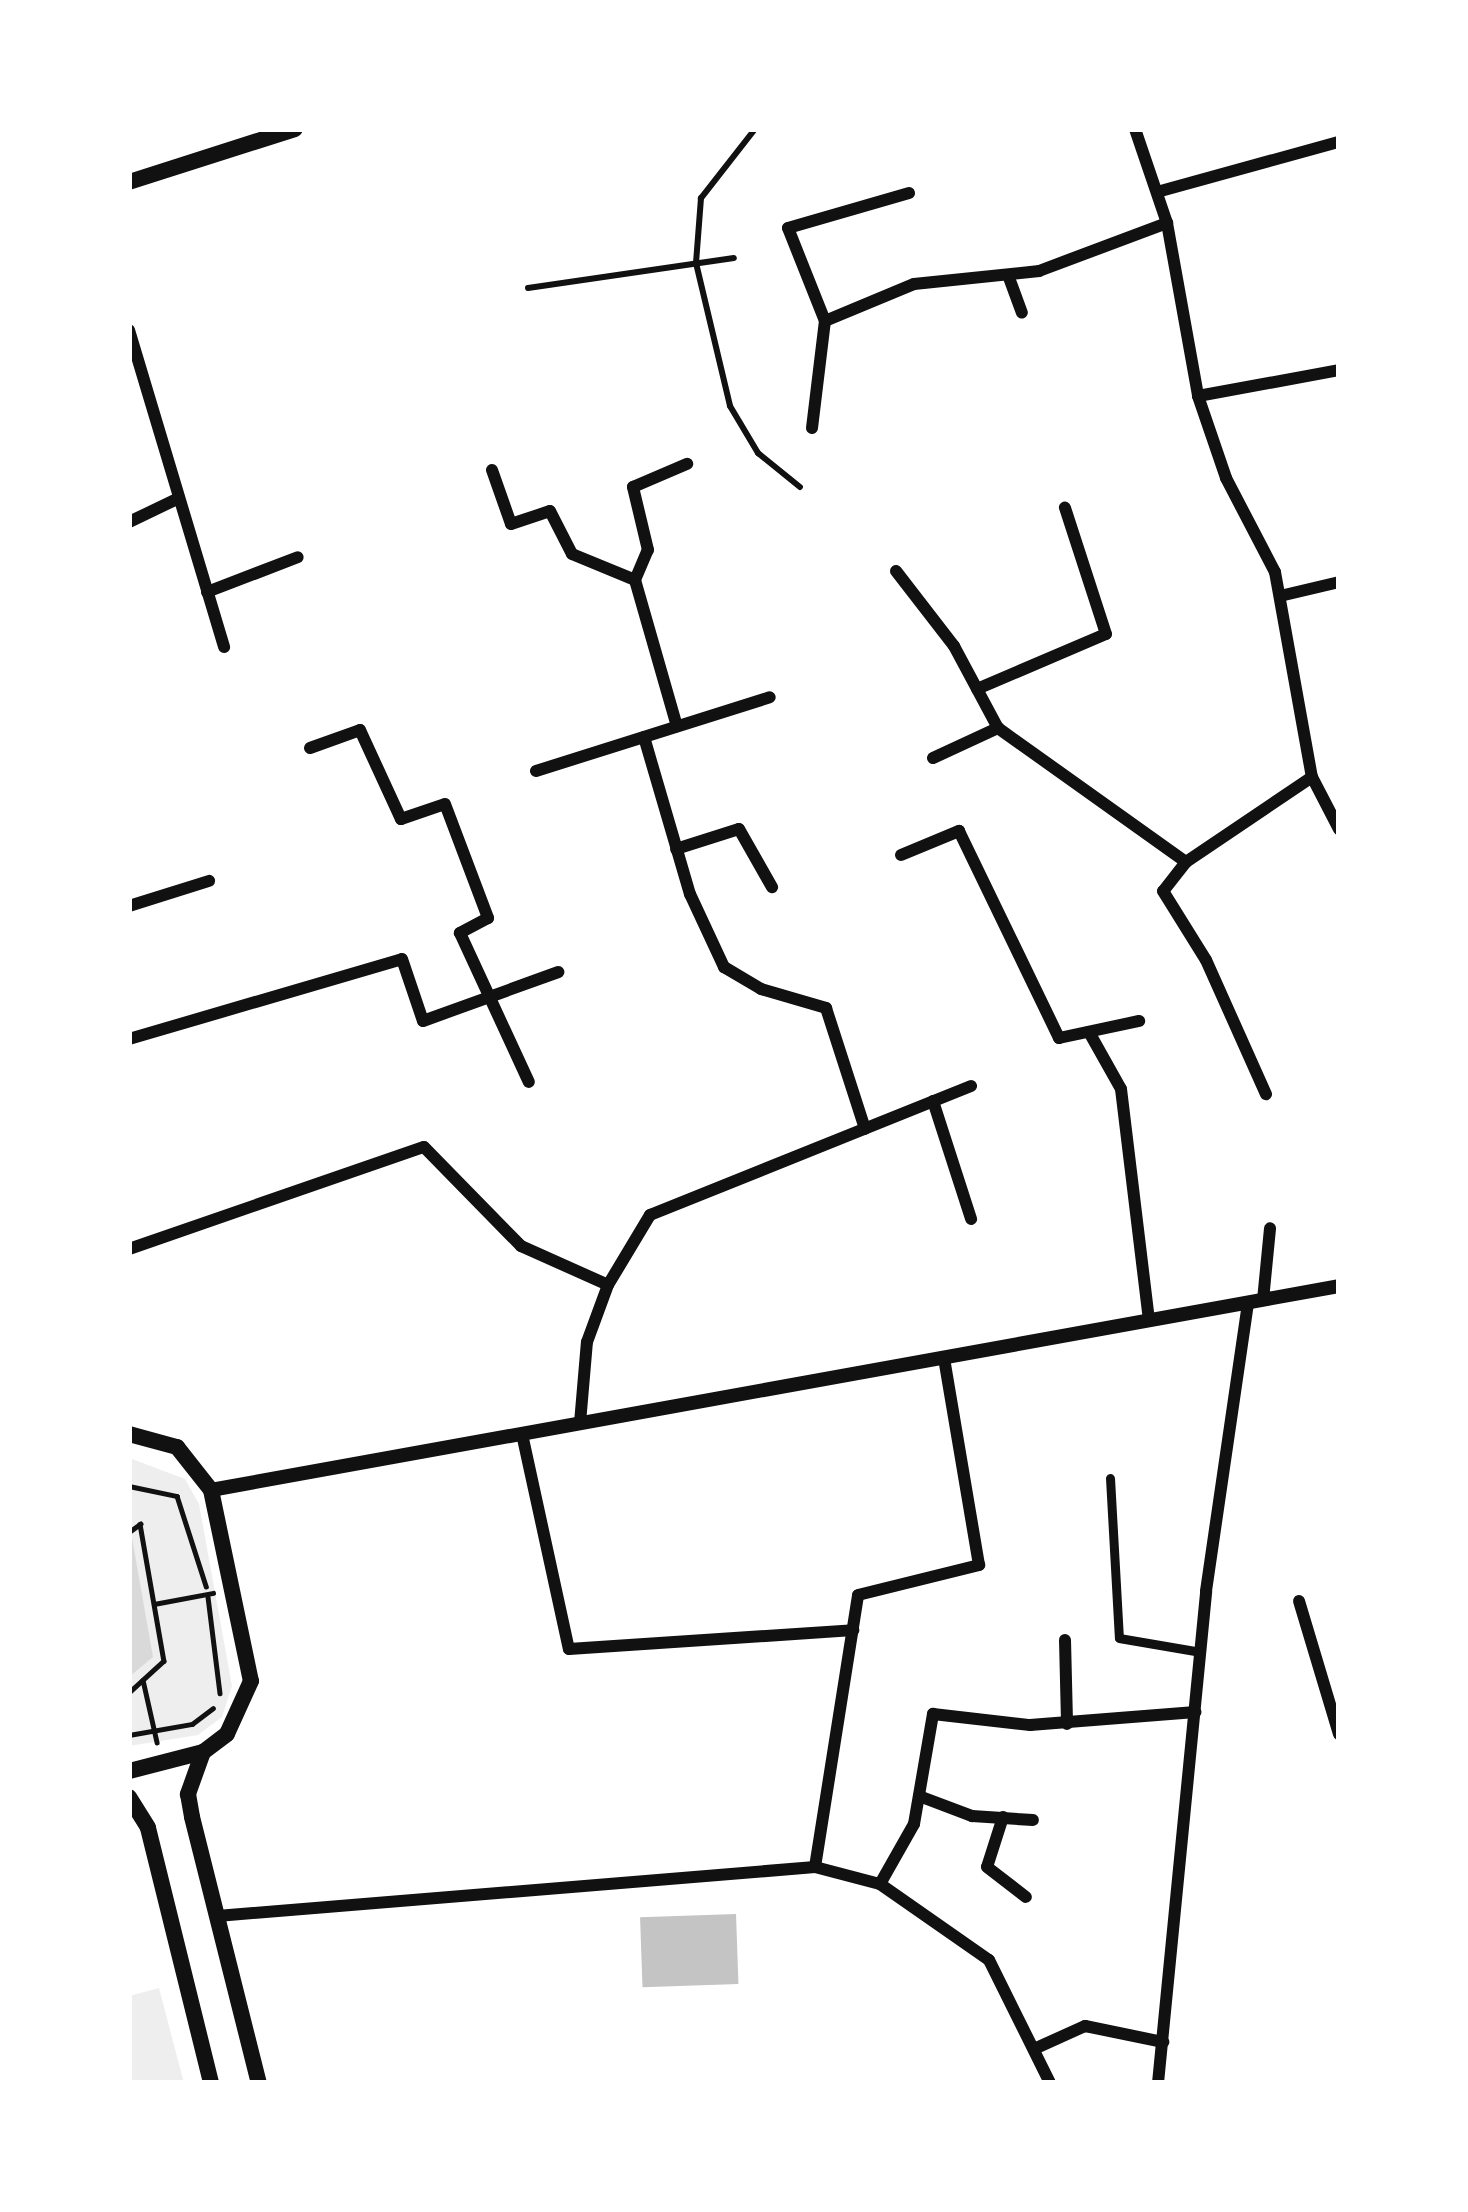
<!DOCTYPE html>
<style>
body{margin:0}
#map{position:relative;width:1468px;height:2212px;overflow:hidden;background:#fff;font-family:"Exo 2",sans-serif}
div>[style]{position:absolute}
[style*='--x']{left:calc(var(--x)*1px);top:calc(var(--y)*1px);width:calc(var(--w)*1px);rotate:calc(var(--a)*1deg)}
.green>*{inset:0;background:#eee}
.water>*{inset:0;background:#d9d9d9}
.building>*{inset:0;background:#c4c4c4;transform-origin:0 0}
.path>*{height:4.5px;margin:-2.25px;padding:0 2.25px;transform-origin:2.25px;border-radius:2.25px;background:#111}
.service>*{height:6px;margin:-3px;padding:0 3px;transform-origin:3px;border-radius:3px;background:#111}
.pedestrian>*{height:9px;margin:-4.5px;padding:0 4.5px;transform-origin:4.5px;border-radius:4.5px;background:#111}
.minor>*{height:12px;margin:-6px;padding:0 6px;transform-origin:6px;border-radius:6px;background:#111}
.tertiary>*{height:14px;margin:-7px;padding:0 7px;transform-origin:7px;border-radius:7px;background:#111}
.secondary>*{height:16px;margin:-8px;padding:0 8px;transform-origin:8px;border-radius:8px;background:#111}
span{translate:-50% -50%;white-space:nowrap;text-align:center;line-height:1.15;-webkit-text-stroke:12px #fff;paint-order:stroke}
.frame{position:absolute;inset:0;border:132px solid #fff;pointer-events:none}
</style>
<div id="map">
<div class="green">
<i style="clip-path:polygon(132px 1459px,185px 1479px,199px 1504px,232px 1686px,222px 1717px,198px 1735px,129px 1746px)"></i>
<i style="clip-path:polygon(159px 1988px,184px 2083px,129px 2083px,129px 1996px)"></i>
</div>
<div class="water">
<i style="clip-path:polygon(132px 1538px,153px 1657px,129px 1677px,129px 1541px)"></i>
</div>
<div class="building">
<i style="left:736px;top:1914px;width:70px;height:96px;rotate:88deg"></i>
</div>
<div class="path">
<i style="--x:129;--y:1486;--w:49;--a:11.8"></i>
<i style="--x:177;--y:1496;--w:95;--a:72.1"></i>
<i style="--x:129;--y:1532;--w:14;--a:-36"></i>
<i style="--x:140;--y:1524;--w:139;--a:80.1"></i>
<i style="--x:164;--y:1661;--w:47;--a:137.6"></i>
<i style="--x:208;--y:1597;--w:97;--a:82.9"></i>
<i style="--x:154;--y:1604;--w:60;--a:-10.6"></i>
<i style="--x:143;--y:1680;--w:64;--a:77.3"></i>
<i style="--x:129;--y:1735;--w:64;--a:-9.9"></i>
<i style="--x:192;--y:1724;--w:26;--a:-37"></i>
</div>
<div class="service">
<i style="--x:755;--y:129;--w:88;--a:128"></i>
<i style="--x:701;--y:198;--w:65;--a:94.4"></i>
<i style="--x:696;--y:263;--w:147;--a:76.6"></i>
<i style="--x:730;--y:406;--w:55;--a:59.2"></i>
<i style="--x:758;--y:453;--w:54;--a:39"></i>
<i style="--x:528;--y:288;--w:208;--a:-8.3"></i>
</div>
<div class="pedestrian">
<i style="--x:1110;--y:1478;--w:160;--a:86.8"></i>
<i style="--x:1119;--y:1638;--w:83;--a:9.7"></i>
</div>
<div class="minor">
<i style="--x:1135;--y:129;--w:99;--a:71.2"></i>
<i style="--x:1167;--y:223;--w:176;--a:79.8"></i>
<i style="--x:1198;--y:396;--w:87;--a:71.1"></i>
<i style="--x:1226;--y:478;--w:106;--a:62.5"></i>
<i style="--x:1275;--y:572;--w:208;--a:79.8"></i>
<i style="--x:1312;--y:777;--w:59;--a:62.6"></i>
<i style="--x:1157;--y:192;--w:189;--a:-15.4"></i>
<i style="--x:1008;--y:275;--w:40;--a:69.8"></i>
<i style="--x:825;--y:321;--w:96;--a:-22.6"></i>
<i style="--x:914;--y:284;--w:126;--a:-5.9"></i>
<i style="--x:1039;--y:271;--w:137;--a:-20.6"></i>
<i style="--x:129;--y:330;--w:331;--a:73.3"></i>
<i style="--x:1198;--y:396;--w:143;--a:-10.4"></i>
<i style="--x:812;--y:428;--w:108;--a:-83.1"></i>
<i style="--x:825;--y:321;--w:100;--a:-111.7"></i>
<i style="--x:788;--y:228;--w:126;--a:-16.1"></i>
<i style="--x:492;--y:470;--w:57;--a:70.6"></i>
<i style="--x:511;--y:524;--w:41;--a:-18.4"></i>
<i style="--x:550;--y:511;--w:48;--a:62.9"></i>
<i style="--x:572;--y:554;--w:68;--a:22.4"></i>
<i style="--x:635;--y:580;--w:152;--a:74"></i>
<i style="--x:129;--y:522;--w:55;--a:-25.6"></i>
<i style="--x:896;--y:571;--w:95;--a:52.3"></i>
<i style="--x:954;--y:646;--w:93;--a:61.8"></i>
<i style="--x:998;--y:728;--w:231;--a:35.5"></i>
<i style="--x:1186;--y:862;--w:152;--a:-34"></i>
<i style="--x:635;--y:580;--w:33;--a:-67"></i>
<i style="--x:648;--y:550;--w:65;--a:-103.4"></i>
<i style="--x:633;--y:487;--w:59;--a:-23.1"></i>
<i style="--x:207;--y:592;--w:97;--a:-21"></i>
<i style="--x:1280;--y:596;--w:61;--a:-13.3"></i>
<i style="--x:977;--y:689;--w:140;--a:-23.1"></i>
<i style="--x:1106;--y:634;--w:133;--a:-108"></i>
<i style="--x:644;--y:737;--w:164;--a:73.7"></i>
<i style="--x:690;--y:894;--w:81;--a:65"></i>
<i style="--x:724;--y:967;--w:43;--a:30.7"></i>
<i style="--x:761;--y:989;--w:68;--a:16.3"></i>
<i style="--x:826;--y:1008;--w:127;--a:72.1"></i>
<i style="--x:310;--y:748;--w:53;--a:-19.8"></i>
<i style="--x:360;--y:730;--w:98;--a:65.3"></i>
<i style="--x:401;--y:819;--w:46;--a:-18.8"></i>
<i style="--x:445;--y:804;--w:122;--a:69.3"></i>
<i style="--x:488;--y:918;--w:32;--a:152"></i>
<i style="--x:460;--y:933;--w:164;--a:65.2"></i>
<i style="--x:933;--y:758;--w:72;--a:-24.8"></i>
<i style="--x:536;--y:771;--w:245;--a:-17.5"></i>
<i style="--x:676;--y:849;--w:66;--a:-17.6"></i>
<i style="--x:739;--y:829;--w:67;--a:60.4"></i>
<i style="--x:901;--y:855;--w:63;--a:-22.5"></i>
<i style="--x:959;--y:831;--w:230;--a:64.2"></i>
<i style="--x:1059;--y:1038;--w:82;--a:-12"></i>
<i style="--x:1186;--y:862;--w:37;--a:128"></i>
<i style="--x:1163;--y:891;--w:81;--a:58.1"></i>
<i style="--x:1206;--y:960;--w:147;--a:65.9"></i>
<i style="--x:129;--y:906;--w:84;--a:-17.4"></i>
<i style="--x:1089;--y:1032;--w:65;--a:60.7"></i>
<i style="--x:1121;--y:1089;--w:233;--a:83.1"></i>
<i style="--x:129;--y:1039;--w:284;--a:-16.3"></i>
<i style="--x:402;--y:959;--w:65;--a:71.3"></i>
<i style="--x:423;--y:1021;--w:144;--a:-19.9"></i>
<i style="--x:933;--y:1101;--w:124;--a:72.1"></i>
<i style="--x:129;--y:1249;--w:312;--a:-19.1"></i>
<i style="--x:424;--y:1147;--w:139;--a:45.6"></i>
<i style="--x:521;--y:1246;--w:95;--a:24.1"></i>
<i style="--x:1263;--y:1300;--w:72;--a:-84.4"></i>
<i style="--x:580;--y:1423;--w:81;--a:-85.1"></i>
<i style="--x:587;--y:1342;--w:61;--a:-69.8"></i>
<i style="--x:608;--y:1285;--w:82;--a:-59"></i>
<i style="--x:650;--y:1215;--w:346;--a:-21.9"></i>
<i style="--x:522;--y:1434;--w:220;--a:77.7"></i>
<i style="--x:569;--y:1649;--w:285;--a:-3.8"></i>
<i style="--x:1299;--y:1601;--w:139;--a:73.3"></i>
<i style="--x:1065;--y:1640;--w:84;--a:88.6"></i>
<i style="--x:919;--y:1796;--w:57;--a:20.7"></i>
<i style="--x:972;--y:1816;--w:61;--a:3.8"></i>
<i style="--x:1003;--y:1817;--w:52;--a:107.7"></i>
<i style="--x:987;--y:1867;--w:49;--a:37.6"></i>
<i style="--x:815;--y:1867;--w:275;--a:-81"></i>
<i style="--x:858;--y:1595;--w:125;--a:-13.9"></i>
<i style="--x:979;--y:1565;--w:211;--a:-99.6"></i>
<i style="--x:880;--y:1884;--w:69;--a:-60.5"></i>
<i style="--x:914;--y:1824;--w:112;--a:-80.2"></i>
<i style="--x:933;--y:1714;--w:98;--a:6.5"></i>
<i style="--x:1030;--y:1725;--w:166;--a:-4.5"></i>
<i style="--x:217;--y:1916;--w:600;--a:-4.68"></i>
<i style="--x:815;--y:1867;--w:67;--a:14.7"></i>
<i style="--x:880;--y:1884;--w:133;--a:34.9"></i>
<i style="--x:989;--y:1960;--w:137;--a:63.6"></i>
<i style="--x:1034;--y:2049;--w:56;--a:-24.3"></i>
<i style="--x:1085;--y:2026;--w:80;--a:11.6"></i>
<i style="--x:1158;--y:2083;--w:494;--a:-84.4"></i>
<i style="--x:1206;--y:1591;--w:291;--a:-81.7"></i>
</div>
<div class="tertiary">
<i style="--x:211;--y:1490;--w:1146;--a:-10.25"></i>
</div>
<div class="secondary">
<i style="--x:129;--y:182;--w:174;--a:-17.7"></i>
<i style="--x:129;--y:1434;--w:50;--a:15.2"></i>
<i style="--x:177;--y:1447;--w:55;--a:51.7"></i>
<i style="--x:211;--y:1490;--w:195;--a:78.2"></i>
<i style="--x:251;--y:1681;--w:58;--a:114.4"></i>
<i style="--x:227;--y:1734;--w:30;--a:143"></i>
<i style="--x:203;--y:1752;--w:76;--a:165.6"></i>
<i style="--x:203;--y:1752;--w:45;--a:109.7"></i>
<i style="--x:188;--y:1794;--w:23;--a:80"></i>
<i style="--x:192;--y:1817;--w:274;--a:75.9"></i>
<i style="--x:129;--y:1797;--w:36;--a:58"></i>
<i style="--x:148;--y:1828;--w:263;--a:76.1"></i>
</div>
<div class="frame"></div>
</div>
